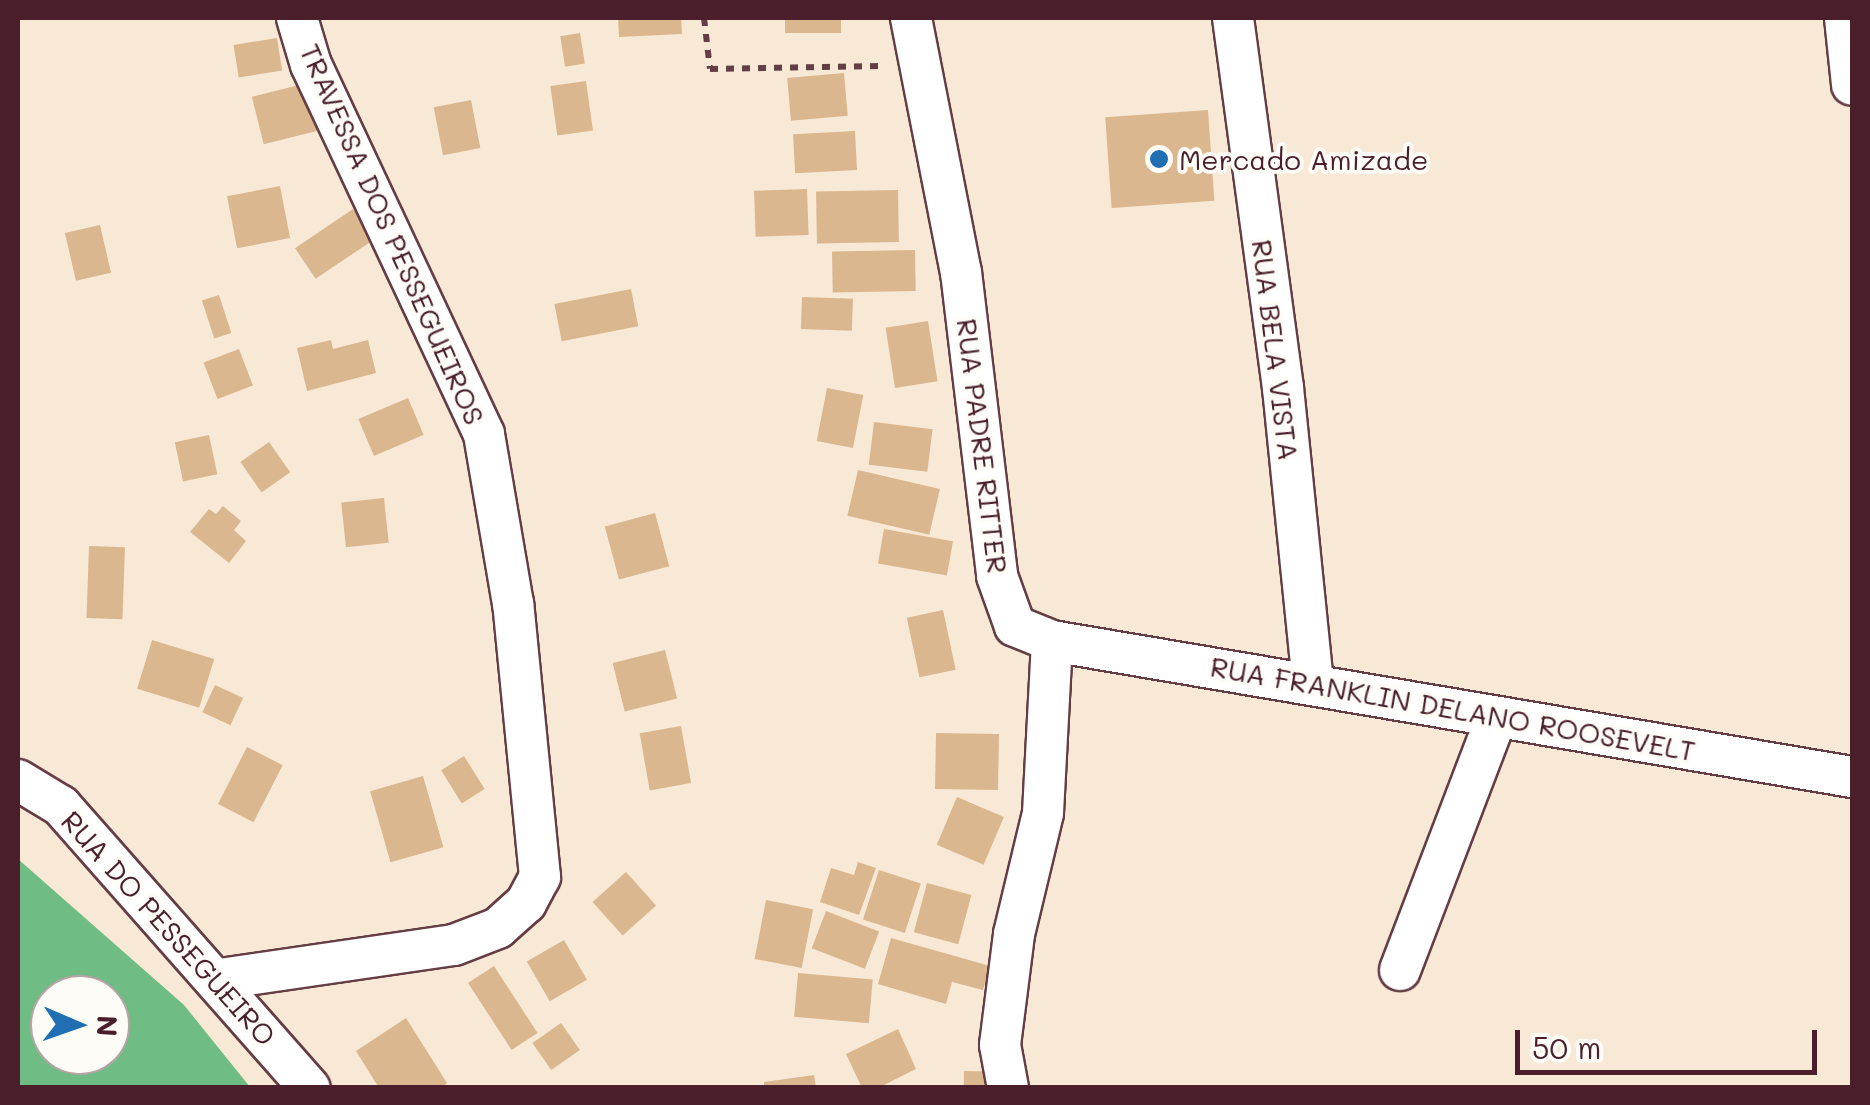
<!DOCTYPE html>
<style>
body{margin:0}
#map{position:relative;width:1870px;height:1105px;overflow:hidden;background:#f8e9d6;font-family:Mali,sans-serif}
div>[style]{position:absolute}
[style*='--x']{left:calc(var(--x)*1px);top:calc(var(--y)*1px);width:calc(var(--w)*1px);rotate:calc(var(--a)*1deg)}
.forest>*{inset:0;background:#6fbc84}
.building>*{inset:0;background:#dbb78f;transform-origin:0 0}
.path>*{height:6px;margin-top:-3px;transform-origin:0;background:repeating-linear-gradient(90deg,#643d45 0 8px,transparent 0 16px)}
.roads{filter:drop-shadow(2px 0 #643d45) drop-shadow(-2px 0 #643d45) drop-shadow(0 2px #643d45) drop-shadow(0 -2px #643d45)}
.minor>*{height:40px;margin:-20px;padding:0 20px;transform-origin:20px;border-radius:20px;background:#fff}
.dots>*{width:28px;height:28px;translate:-50% -50%;box-sizing:border-box;border:5px solid #fdfcf7;border-radius:50%}
span{translate:-50% -50%;white-space:nowrap;text-align:center;line-height:1.15;-webkit-text-stroke:8px #fdfcf7;paint-order:stroke}
.poi-label{font-size:28px;color:#4a1f2b}
.left{translate:0 -50%;text-align:left}
.street-label{font-size:28px;color:#4a1f2b}
.frame{position:absolute;inset:0;border:20px solid #4a1f2b;pointer-events:none}
.north{position:absolute;left:30px;top:975px;width:100px;height:100px;box-sizing:border-box;background:#fdfcf7;border:2px solid #b5a4a5;border-radius:50%;rotate:92deg;font-size:28px;font-weight:700;line-height:40px;text-align:center;color:#4a1f2b}
.north::after{content:'';display:block;margin:auto;width:35px;height:45px;background:#1f6fb2;clip-path:polygon(50% 0,100% 100%,50% 72%,0 100%)}
.scale{position:absolute;left:1515px;top:1030px;width:302px;height:45px;box-sizing:border-box;border:5px solid #4a1f2b;border-top:0;padding-left:12px;font-size:30px;line-height:35px;white-space:nowrap;color:#4a1f2b;-webkit-text-stroke:8px #fdfcf7;paint-order:stroke}
</style>
<div id="map">
<div class="forest">
<i style="clip-path:polygon(evenodd,18px 859px,184px 1005px,250px 1087px,18px 1087px,18px 859px,50px 995px,110px 995px,110px 1055px,50px 1055px,50px 995px)"></i>
</div>
<div class="building">
<i style="clip-path:polygon(618px 18px,681px 18px,682px 34px,619px 37px)"></i>
<i style="left:785px;top:18px;width:56px;height:15px"></i>
<i style="left:580px;top:33px;width:31px;height:20px;rotate:81deg"></i>
<i style="left:277px;top:38px;width:33px;height:44px;rotate:81deg"></i>
<i style="left:844px;top:73px;width:43px;height:57px;rotate:85deg"></i>
<i style="left:586px;top:81px;width:50px;height:36px;rotate:82deg"></i>
<i style="left:311px;top:82px;width:49px;height:61px;rotate:76deg"></i>
<i style="left:471px;top:100px;width:49px;height:38px;rotate:79deg"></i>
<i style="left:1208px;top:110px;width:91px;height:103px;rotate:86deg"></i>
<i style="left:855px;top:131px;width:39px;height:62px;rotate:87deg"></i>
<i style="left:280px;top:186px;width:53px;height:54px;rotate:79deg"></i>
<i style="left:807px;top:189px;width:46px;height:53px;rotate:88deg"></i>
<i style="left:898px;top:190px;width:52px;height:82px;rotate:89deg"></i>
<i style="left:353px;top:209px;width:37px;height:70px;rotate:56deg"></i>
<i style="left:100px;top:225px;width:49px;height:36px;rotate:77deg"></i>
<i style="left:915px;top:250px;width:41px;height:83px;rotate:89deg"></i>
<i style="left:631px;top:289px;width:38px;height:78px;rotate:79deg"></i>
<i style="left:219px;top:295px;width:40px;height:18px;rotate:72deg"></i>
<i style="left:802px;top:297px;width:51px;height:32px;rotate:2deg"></i>
<i style="left:928px;top:321px;width:61px;height:43px;rotate:81deg"></i>
<i style="clip-path:polygon(331px 340px,333px 349px,368px 340px,376px 373px,307px 391px,297px 348px)"></i>
<i style="left:239px;top:349px;width:39px;height:38px;rotate:69deg"></i>
<i style="left:827px;top:388px;width:37px;height:54px;rotate:11deg"></i>
<i style="left:408px;top:398px;width:40px;height:54px;rotate:67deg"></i>
<i style="left:874px;top:422px;width:59px;height:43px;rotate:7deg"></i>
<i style="left:209px;top:435px;width:40px;height:35px;rotate:78deg"></i>
<i style="left:269px;top:442px;width:37px;height:35px;rotate:55deg"></i>
<i style="left:858px;top:470px;width:84px;height:47px;rotate:13deg"></i>
<i style="left:384px;top:498px;width:45px;height:43px;rotate:84deg"></i>
<i style="clip-path:polygon(223px 506px,241px 521px,234px 530px,246px 541px,229px 563px,190px 532px,209px 509px,216px 514px)"></i>
<i style="left:655px;top:513px;width:55px;height:52px;rotate:75deg"></i>
<i style="left:884px;top:529px;width:70px;height:35px;rotate:10deg"></i>
<i style="left:89px;top:546px;width:36px;height:72px;rotate:2deg"></i>
<i style="left:943px;top:610px;width:61px;height:37px;rotate:78deg"></i>
<i style="left:152px;top:640px;width:65px;height:51px;rotate:17deg"></i>
<i style="left:665px;top:650px;width:50px;height:54px;rotate:76deg"></i>
<i style="left:215px;top:685px;width:31px;height:30px;rotate:25deg"></i>
<i style="left:681px;top:726px;width:58px;height:42px;rotate:80deg"></i>
<i style="left:936px;top:733px;width:63px;height:56px;rotate:1deg"></i>
<i style="left:247px;top:747px;width:40px;height:64px;rotate:27deg"></i>
<i style="left:464px;top:756px;width:39px;height:27px;rotate:58deg"></i>
<i style="left:423px;top:776px;width:74px;height:55px;rotate:74deg"></i>
<i style="left:957px;top:797px;width:51px;height:52px;rotate:23deg"></i>
<i style="clip-path:polygon(858px 862px,876px 868px,859px 915px,820px 902px,831px 868px,854px 875px)"></i>
<i style="left:879px;top:870px;width:44px;height:52px;rotate:18deg"></i>
<i style="left:626px;top:872px;width:45px;height:45px;rotate:48deg"></i>
<i style="left:927px;top:883px;width:46px;height:51px;rotate:15deg"></i>
<i style="left:766px;top:900px;width:48px;height:60px;rotate:11deg"></i>
<i style="left:826px;top:911px;width:57px;height:40px;rotate:21deg"></i>
<i style="clip-path:polygon(891px 938px,990px 966px,983px 990px,952px 982px,946px 1004px,878px 984px)"></i>
<i style="left:564px;top:940px;width:46px;height:43px;rotate:60deg"></i>
<i style="left:494px;top:966px;width:80px;height:31px;rotate:57deg"></i>
<i style="left:798px;top:973px;width:75px;height:44px;rotate:5deg"></i>
<i style="clip-path:polygon(406px 1018px,447px 1083px,441px 1088px,379px 1088px,356px 1051px)"></i>
<i style="left:561px;top:1023px;width:33px;height:35px;rotate:55deg"></i>
<i style="clip-path:polygon(898px 1029px,916px 1069px,878px 1088px,862px 1088px,846px 1054px)"></i>
<i style="left:964px;top:1071px;width:41px;height:17px;rotate:1deg"></i>
<i style="clip-path:polygon(814px 1075px,816px 1088px,764px 1088px,764px 1082px)"></i>
</div>
<div class="path">
<i style="--x:704;--y:18;--w:51;--a:83.3"></i>
<i style="--x:710;--y:69;--w:172;--a:-1"></i>
</div>
<div class="roads">
<div class="minor">
<i style="--x:911;--y:18;--w:259;--a:78.9"></i>
<i style="--x:961;--y:272;--w:306;--a:83.2"></i>
<i style="--x:997;--y:576;--w:53;--a:70.2"></i>
<i style="--x:1015;--y:626;--w:40;--a:22"></i>
<i style="--x:1052;--y:641;--w:811;--a:9.65"></i>
<i style="--x:1233;--y:18;--w:373;--a:82.3"></i>
<i style="--x:1283;--y:388;--w:296;--a:84.2"></i>
<i style="--x:1845;--y:18;--w:67;--a:84"></i>
<i style="--x:18;--y:780;--w:50;--a:31.2"></i>
<i style="--x:61;--y:806;--w:376;--a:48.6"></i>
<i style="--x:1400;--y:970;--w:270;--a:-69.1"></i>
<i style="--x:220;--y:979;--w:236;--a:-8.3"></i>
<i style="--x:454;--y:945;--w:47;--a:-21.1"></i>
<i style="--x:498;--y:928;--w:38;--a:-42"></i>
<i style="--x:526;--y:903;--w:30;--a:-62"></i>
<i style="--x:540;--y:877;--w:274;--a:-95.6"></i>
<i style="--x:513;--y:604;--w:172;--a:-99.7"></i>
<i style="--x:484;--y:434;--w:408;--a:-115.1"></i>
<i style="--x:311;--y:65;--w:49;--a:-106.6"></i>
<i style="--x:1008;--y:1088;--w:44;--a:-100.5"></i>
<i style="--x:1000;--y:1045;--w:112;--a:-82.8"></i>
<i style="--x:1014;--y:934;--w:124;--a:-76.5"></i>
<i style="--x:1043;--y:813;--w:172;--a:-87"></i>
</div>
</div>
<div class="dots">
<i style="left:1159px;top:159px;background:#1f6fb2"></i>
</div>
<div class="poi-label">
<span class="left" style="left:1179px;top:159px">Mercado Amizade</span>
</div>
<div class="street-label">
<span style="left:393px;top:234px;rotate:66deg">TRAVESSA DOS PESSEGUEIROS</span>
<span style="left:1276px;top:350px;rotate:83deg">RUA BELA VISTA</span>
<span style="left:983px;top:446px;rotate:83deg">RUA PADRE RITTER</span>
<span style="left:1453px;top:708px;rotate:10deg">RUA FRANKLIN DELANO ROOSEVELT</span>
<span style="left:169px;top:928px;rotate:48deg">RUA DO PESSEGUEIRO</span>
</div>
<div class="frame"></div>
<div class="north">N</div>
<div class="scale">50 m</div>
</div>
